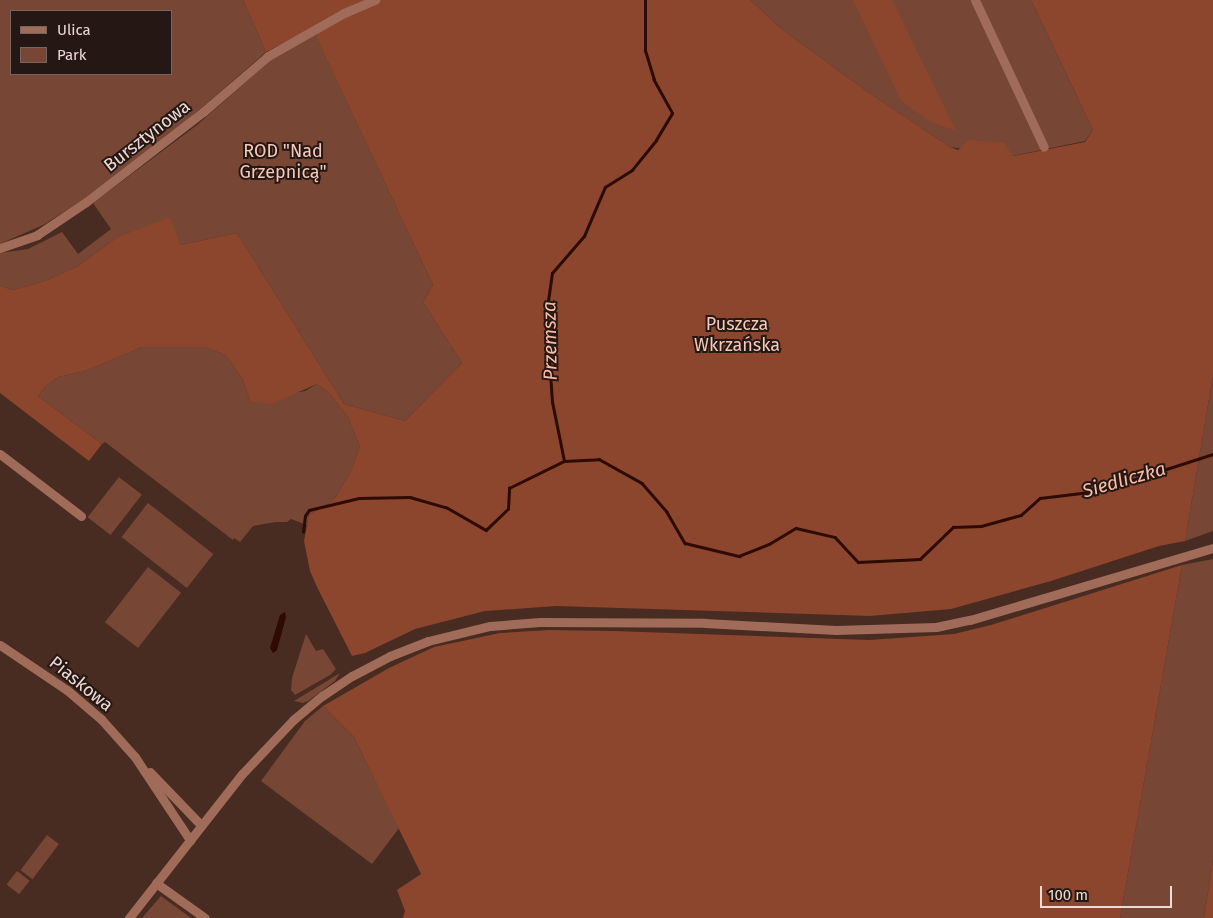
<!DOCTYPE html>
<meta charset="utf-8">
<style>
body{margin:0}
#map{position:relative;width:1213px;height:918px;overflow:hidden;background:#482b21;font-family:"Fira Sans",sans-serif}
div>[style]{position:absolute}
[style*='--x']{left:calc(var(--x)*1px);top:calc(var(--y)*1px);width:calc(var(--w)*1px);rotate:calc(var(--a)*1deg)}
.green>*{inset:0;background:#774635;transform-origin:0 0}
.forest>*{inset:0;background:#8c462d}
.water>*{inset:0;background:#2e0b01}
.stream>*{height:2.5px;margin:-1.25px;padding:0 1.25px;transform-origin:1.25px;border-radius:1.25px;background:#2e0b01}
.minor>*{height:9px;margin:-4.5px;padding:0 4.5px;transform-origin:4.5px;border-radius:4.5px;background:#a06b59}
span{translate:-50% -50%;white-space:nowrap;text-align:center;line-height:1.15;-webkit-text-stroke:4px #251713;paint-order:stroke}
.street-label{font-size:18px;color:#eedad4}
.park-label{font-size:18px;color:#f5cabb}
.water-label{font-size:19px;color:#fcbda7;font-style:italic}
.legend{position:absolute;left:10px;top:10px;width:162px;height:65px;box-sizing:border-box;background:#251713;border:1px solid #756560;margin:0;padding:6px 9px;list-style:none;font-size:15px;color:#eedad4}
.legend li{display:flex;align-items:center;gap:10px;height:25px}
.legend b{width:25px;border:1px solid #756560}
.scale{position:absolute;left:1040px;top:886px;width:132px;height:22px;box-sizing:border-box;border:2px solid #eedad4;border-top:0;padding-left:6px;font-size:15px;line-height:18px;white-space:nowrap;color:#eedad4;-webkit-text-stroke:4px #251713;paint-order:stroke}
</style>
<div id="map">
<div class="green">
<i style="clip-path:polygon(evenodd,0 0,243px 0,266px 52px,183px 124px,84px 199px,45px 224px,0 244px,0 0,11px 11px,171px 11px,171px 74px,11px 74px,11px 11px)"></i>
<i style="clip-path:polygon(750px 0,1031px 0,1093px 130px,1085px 141px,1012px 156px,950px 147px,868px 92px,784px 31px)"></i>
<i style="clip-path:polygon(315px 34px,433px 285px,423px 302px,462px 363px,405px 421px,344px 404px,237px 233px,180px 245px,116px 238px,78px 266px,45px 281px,13px 290px,0 286px,0 253px,28px 249px,62px 232px,78px 254px,111px 229px,93px 203px,197px 125px,278px 54px)"></i>
<i style="clip-path:polygon(142px 347px,204px 347px,226px 355px,243px 380px,250px 401px,305px 391px,317px 384px,330px 394px,348px 417px,360px 447px,350px 473px,333px 501px,309px 515px,307px 525px,291px 519px,287px 522px,276px 522px,253px 526px,240px 542px,234px 538px,233px 540px,105px 442px,102px 444px,38px 396px,45px 387px,58px 377px,85px 371px)"></i>
<i style="clip-path:polygon(1213px 375px,1213px 531px,1185px 541px)"></i>
<i style="left:119px;top:477px;width:29px;height:51px;rotate:38deg"></i>
<i style="left:148px;top:503px;width:83px;height:43px;rotate:38deg"></i>
<i style="clip-path:polygon(1213px 559px,1213px 860px,1204px 918px,1120px 918px,1182px 565px)"></i>
<i style="left:148px;top:567px;width:42px;height:70px;rotate:38deg"></i>
<i style="clip-path:polygon(306px 634px,316px 651px,323px 649px,336px 669px,330px 675px,295px 695px,291px 690px,292px 678px)"></i>
<i style="clip-path:polygon(340px 673px,335px 681px,308px 701px,303px 703px,294px 701px)"></i>
<i style="clip-path:polygon(323px 706px,354px 737px,399px 828px,372px 864px,261px 781px,305px 721px)"></i>
<i style="left:47px;top:835px;width:15px;height:44px;rotate:37deg"></i>
<i style="left:17px;top:871px;width:16px;height:17px;rotate:38deg"></i>
<i style="clip-path:polygon(161px 896px,191px 918px,142px 918px)"></i>
</div>
<div class="forest">
<i style="clip-path:polygon(243px 0,750px 0,784px 31px,868px 92px,950px 147px,958px 150px,969px 140px,1004px 143px,1013px 156px,1085px 142px,1093px 130px,1031px 0,1213px 0,1213px 375px,1185px 541px,1159px 546px,1051px 581px,951px 609px,870px 616px,556px 606px,485px 611px,415px 629px,365px 653px,352px 656px,317px 587px,310px 571px,304px 541px,309px 515px,333px 501px,350px 473px,360px 447px,348px 417px,330px 394px,317px 384px,271px 404px,250px 401px,243px 380px,226px 355px,204px 347px,142px 347px,85px 371px,58px 377px,45px 387px,38px 396px,102px 444px,89px 461px,0 393px,0 286px,13px 290px,45px 281px,78px 266px,116px 238px,170px 217px,180px 245px,237px 233px,344px 404px,405px 421px,462px 363px,423px 302px,433px 285px,312px 28px,266px 52px)"></i>
<i style="clip-path:polygon(853px 0,892px 0,956px 131px,931px 122px,901px 101px)"></i>
<i style="clip-path:polygon(1182px 565px,1120px 918px,403px 918px,405px 911px,397px 890px,421px 874px,354px 737px,323px 706px,389px 668px,434px 647px,500px 633px,549px 630px,614px 631px,869px 640px,954px 634px,991px 625px)"></i>
<i style="clip-path:polygon(1213px 860px,1213px 918px,1204px 918px)"></i>
</div>
<div class="water">
<i style="clip-path:polygon(285px 612px,286px 617px,277px 650px,273px 653px,270px 648px,280px 615px)"></i>
</div>
<div class="stream">
<i style="--x:564;--y:461;--w:60;--a:-101.5"></i>
<i style="--x:552;--y:402;--w:87;--a:-93.9"></i>
<i style="--x:546;--y:315;--w:42;--a:-81.9"></i>
<i style="--x:552;--y:273;--w:49;--a:-49.1"></i>
<i style="--x:584;--y:236;--w:53;--a:-66.8"></i>
<i style="--x:605;--y:187;--w:32;--a:-32"></i>
<i style="--x:632;--y:170;--w:38;--a:-51"></i>
<i style="--x:656;--y:140;--w:31;--a:-59"></i>
<i style="--x:672;--y:113;--w:38;--a:-119"></i>
<i style="--x:654;--y:80;--w:30;--a:-107"></i>
<i style="--x:645;--y:51;--w:51;--a:-90"></i>
<i style="--x:303;--y:532;--w:16;--a:-83"></i>
<i style="--x:305;--y:516;--w:7;--a:-56"></i>
<i style="--x:309;--y:510;--w:51;--a:-13.5"></i>
<i style="--x:359;--y:498;--w:51;--a:-1.1"></i>
<i style="--x:410;--y:497;--w:37;--a:16"></i>
<i style="--x:446;--y:507;--w:46;--a:29.9"></i>
<i style="--x:486;--y:530;--w:30;--a:-44"></i>
<i style="--x:508;--y:509;--w:21;--a:-87"></i>
<i style="--x:509;--y:488;--w:61;--a:-26.1"></i>
<i style="--x:564;--y:461;--w:35;--a:-3"></i>
<i style="--x:599;--y:459;--w:49;--a:29.2"></i>
<i style="--x:642;--y:483;--w:38;--a:49"></i>
<i style="--x:667;--y:512;--w:36;--a:60"></i>
<i style="--x:685;--y:543;--w:56;--a:13.5"></i>
<i style="--x:739;--y:556;--w:32;--a:-22"></i>
<i style="--x:769;--y:544;--w:31;--a:-31"></i>
<i style="--x:796;--y:528;--w:40;--a:13"></i>
<i style="--x:835;--y:537;--w:34;--a:47"></i>
<i style="--x:858;--y:562;--w:62;--a:-2.8"></i>
<i style="--x:920;--y:559;--w:46;--a:-44.1"></i>
<i style="--x:953;--y:527;--w:28;--a:-2"></i>
<i style="--x:981;--y:526;--w:41;--a:-15.4"></i>
<i style="--x:1021;--y:515;--w:25;--a:-42"></i>
<i style="--x:1040;--y:498;--w:58;--a:-6.9"></i>
<i style="--x:1098;--y:491;--w:121;--a:-17.8"></i>
</div>
<div class="minor">
<i style="--x:975;--y:0;--w:162;--a:64.9"></i>
<i style="--x:0;--y:248;--w:39;--a:-19"></i>
<i style="--x:37;--y:235;--w:59;--a:-34"></i>
<i style="--x:86;--y:202;--w:148;--a:-37.6"></i>
<i style="--x:203;--y:112;--w:86;--a:-40.7"></i>
<i style="--x:268;--y:56;--w:87;--a:-29.5"></i>
<i style="--x:344;--y:13;--w:34;--a:-23"></i>
<i style="--x:0;--y:454;--w:102;--a:37.4"></i>
<i style="--x:0;--y:645;--w:81;--a:33.9"></i>
<i style="--x:67;--y:690;--w:45;--a:40.5"></i>
<i style="--x:101;--y:719;--w:51;--a:48.2"></i>
<i style="--x:135;--y:757;--w:100;--a:56.5"></i>
<i style="--x:150;--y:772;--w:74;--a:46.1"></i>
<i style="--x:156;--y:883;--w:60;--a:35.5"></i>
<i style="--x:129;--y:918;--w:183;--a:-51.9"></i>
<i style="--x:242;--y:774;--w:74;--a:-46.6"></i>
<i style="--x:293;--y:720;--w:38;--a:-40"></i>
<i style="--x:322;--y:696;--w:36;--a:-34"></i>
<i style="--x:352;--y:676;--w:43;--a:-27.8"></i>
<i style="--x:390;--y:656;--w:41;--a:-21.5"></i>
<i style="--x:428;--y:641;--w:64;--a:-13.6"></i>
<i style="--x:490;--y:626;--w:50;--a:-4.6"></i>
<i style="--x:540;--y:622;--w:165;--a:0.3"></i>
<i style="--x:705;--y:623;--w:131;--a:3.1"></i>
<i style="--x:836;--y:630;--w:100;--a:-1.7"></i>
<i style="--x:936;--y:627;--w:35;--a:-12"></i>
<i style="--x:970;--y:620;--w:253;--a:-16.5"></i>
</div>
<div class="street-label">
<span style="left:147px;top:136px;rotate:-38deg">Bursztynowa</span>
<span style="left:81px;top:684px;rotate:39deg">Piaskowa</span>
</div>
<div class="park-label">
<span style="left:283px;top:162px">ROD "Nad<br>Grzepnicą"</span>
<span style="left:737px;top:335px">Puszcza<br>Wkrzańska</span>
</div>
<div class="water-label">
<span style="left:550px;top:341px;rotate:-91deg">Przemsza</span>
<span style="left:1124px;top:480px;rotate:-16deg">Siedliczka</span>
</div>
<ul class="legend">
<li><b style="height:6px;background:#a06b59"></b>Ulica</li>
<li><b style="height:14px;background:#774635"></b>Park</li>
</ul>
<div class="scale">100 m</div>
</div>
